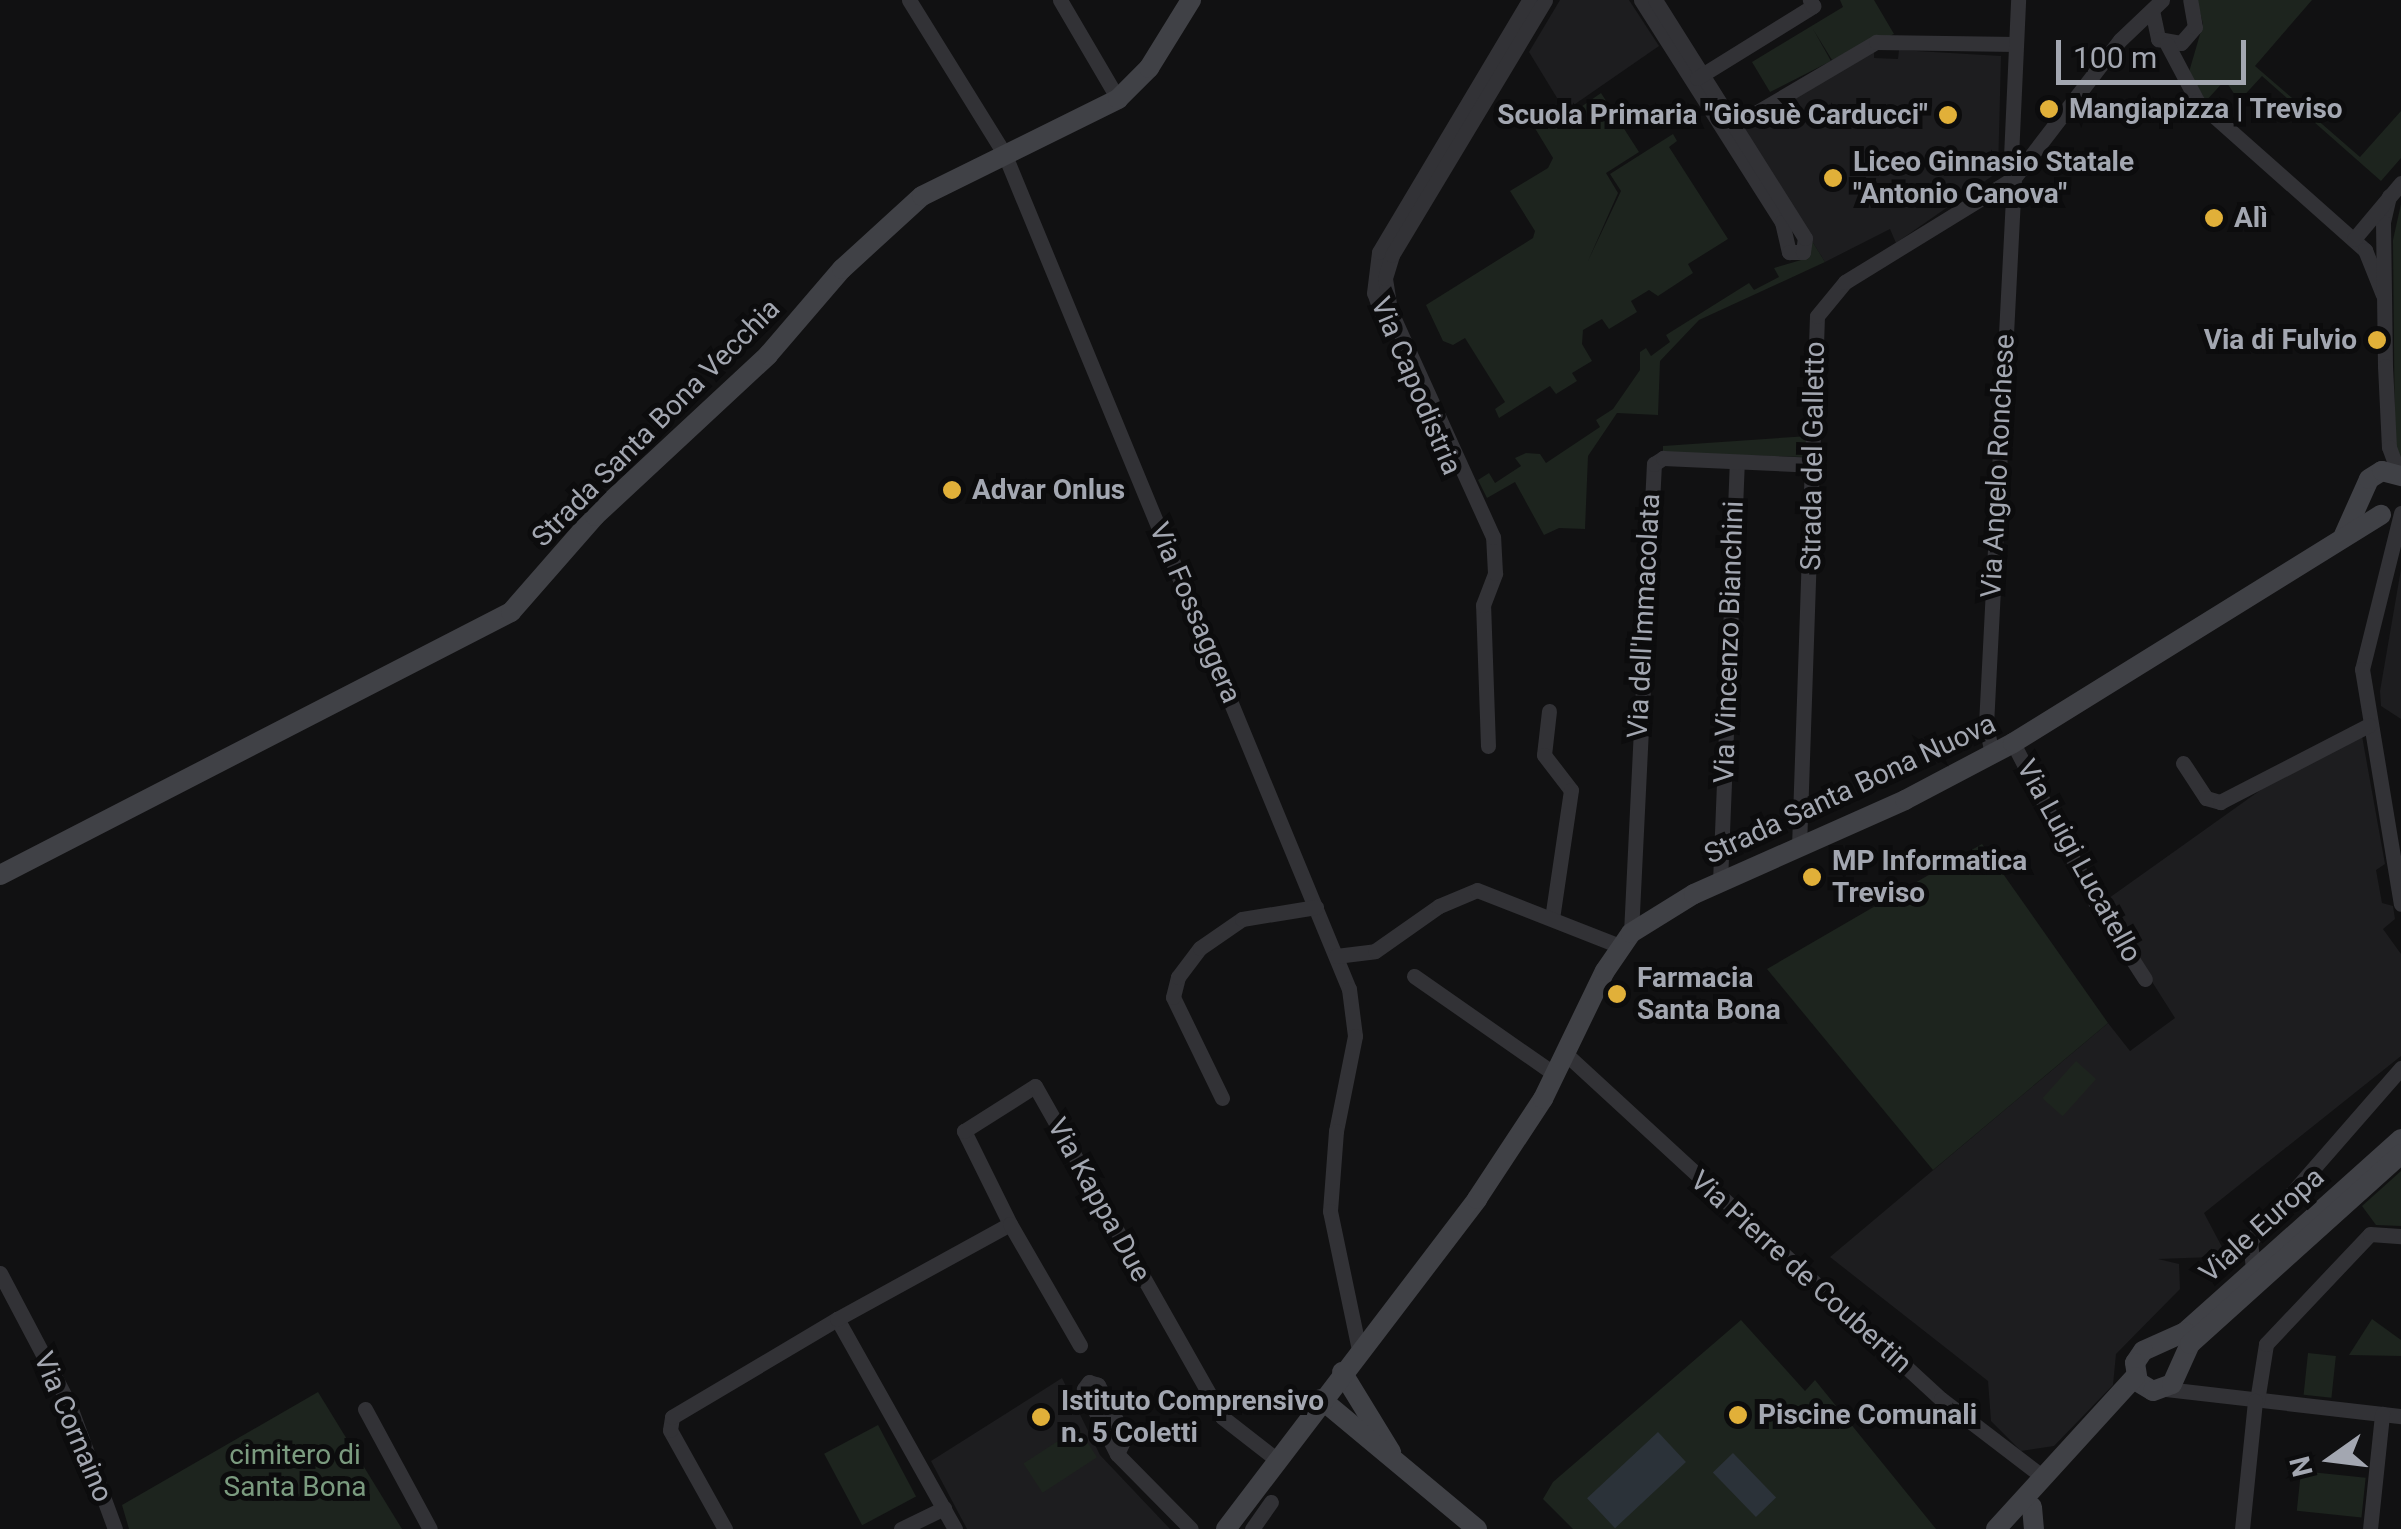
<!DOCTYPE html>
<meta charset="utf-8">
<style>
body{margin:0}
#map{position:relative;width:2401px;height:1529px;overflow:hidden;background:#111112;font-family:Roboto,sans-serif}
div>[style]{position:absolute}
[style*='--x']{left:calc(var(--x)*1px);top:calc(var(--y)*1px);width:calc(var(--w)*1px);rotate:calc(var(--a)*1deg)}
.built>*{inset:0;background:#1d1d1f}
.green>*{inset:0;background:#1d241e;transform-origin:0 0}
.water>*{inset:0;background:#2b3239;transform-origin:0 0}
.street>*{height:15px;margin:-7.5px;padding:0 7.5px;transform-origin:7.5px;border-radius:7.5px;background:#323236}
.secondary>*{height:20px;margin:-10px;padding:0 10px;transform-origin:10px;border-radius:10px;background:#404146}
.dots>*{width:28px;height:28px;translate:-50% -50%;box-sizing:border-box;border:5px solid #0c0c0d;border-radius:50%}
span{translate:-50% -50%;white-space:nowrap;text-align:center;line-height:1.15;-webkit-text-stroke:10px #0c0c0d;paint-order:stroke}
.poi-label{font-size:28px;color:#a3a7b1;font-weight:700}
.left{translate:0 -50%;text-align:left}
.right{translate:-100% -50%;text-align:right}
.street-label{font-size:28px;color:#a3a7b1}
.park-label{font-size:28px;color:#7b9b7f}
.north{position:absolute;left:2281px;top:1409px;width:100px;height:100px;-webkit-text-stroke:8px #0c0c0d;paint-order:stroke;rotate:256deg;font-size:28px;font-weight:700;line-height:40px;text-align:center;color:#a3a7b1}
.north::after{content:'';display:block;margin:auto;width:35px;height:45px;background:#a3a7b1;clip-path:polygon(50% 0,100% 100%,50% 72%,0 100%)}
.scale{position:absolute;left:2056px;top:40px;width:190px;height:45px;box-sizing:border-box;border:5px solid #a3a7b1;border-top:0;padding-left:12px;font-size:30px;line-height:35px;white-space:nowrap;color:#a3a7b1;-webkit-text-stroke:8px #0c0c0d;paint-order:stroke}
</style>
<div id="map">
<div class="built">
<i style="clip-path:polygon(1560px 0,1629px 0,1659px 46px,1565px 111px,1529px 52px)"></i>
<i style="clip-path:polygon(1874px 47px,1874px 58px,1898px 59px,1899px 50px,2001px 56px,1998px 172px,1896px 243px,1890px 229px,1825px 262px,1741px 128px)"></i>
<i style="clip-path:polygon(2401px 569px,2401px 719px,2381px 706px,2380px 691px)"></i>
<i style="clip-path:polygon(2362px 736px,2385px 864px,2376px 870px,2382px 903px,2393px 906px,2395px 919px,2383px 929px,2401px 954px,2401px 1056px,2204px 1213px,2222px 1247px,2213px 1257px,2158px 1259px,2179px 1264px,2180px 1289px,2116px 1354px,2113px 1385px,2054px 1446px,2021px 1451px,1991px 1421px,1988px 1381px,1830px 1257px,2108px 1023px,2130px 1051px,2175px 1018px,2102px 903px,2269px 784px)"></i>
<i style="clip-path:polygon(1062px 1378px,1100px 1455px,1170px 1529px,967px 1529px,931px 1461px)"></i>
</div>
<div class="green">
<i style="clip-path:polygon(1840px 0,1874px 0,1894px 34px,1832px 60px,1813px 29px,1831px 61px,1770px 92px,1752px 62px,1843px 7px)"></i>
<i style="clip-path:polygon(2197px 0,2312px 0,2255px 66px,2360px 157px,2401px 111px,2401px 158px,2381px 181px,2262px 76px,2239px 101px,2225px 80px,2206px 101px,2189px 72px,2203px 24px)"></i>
<i style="clip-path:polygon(1601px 93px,1639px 152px,1606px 173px,1618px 193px,1588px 261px,1621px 191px,1610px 174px,1673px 134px,1677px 141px,1669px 147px,1728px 239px,1688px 264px,1693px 273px,1658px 296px,1649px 290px,1631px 301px,1637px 312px,1609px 329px,1602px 319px,1583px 330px,1582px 344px,1592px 361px,1572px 373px,1577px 381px,1556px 394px,1550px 386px,1499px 418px,1495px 409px,1505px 402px,1465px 338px,1453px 345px,1443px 341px,1426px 305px,1533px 238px,1535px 231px,1510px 191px,1548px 168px,1553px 158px,1530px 120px,1556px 104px,1565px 118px)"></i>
<i style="clip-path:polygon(2401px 204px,2401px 463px,2395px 447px,2393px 240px)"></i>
<i style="clip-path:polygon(1807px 233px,1825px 262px,1699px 320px,1660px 361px,1658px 415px,1617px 413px,1588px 456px,1585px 529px,1559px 528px,1544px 535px,1515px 482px,1487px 498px,1478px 480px,1489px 473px,1495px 483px,1521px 466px,1515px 458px,1526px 453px,1540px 454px,1546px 463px,1600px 427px,1596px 420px,1613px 409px,1640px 370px,1640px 352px,1646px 348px,1651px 356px,1670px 342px,1666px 335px,1749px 283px,1754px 290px,1779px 277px,1774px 268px,1808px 258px)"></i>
<i style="clip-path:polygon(1809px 436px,1806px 457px,1663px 453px,1663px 446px)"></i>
<i style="clip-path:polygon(1982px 844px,2108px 1023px,1933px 1170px,1767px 969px)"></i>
<i style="left:2076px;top:1061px;width:27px;height:50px;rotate:42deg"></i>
<i style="clip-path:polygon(2401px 1171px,2401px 1226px,2376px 1225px,2362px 1206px)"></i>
<i style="clip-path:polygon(2372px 1319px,2401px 1340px,2401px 1356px,2349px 1355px)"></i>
<i style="clip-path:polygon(1741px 1320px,1805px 1391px,1815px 1380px,1936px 1529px,1573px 1529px,1543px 1499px,1553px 1482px)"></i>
<i style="left:2308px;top:1353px;width:28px;height:42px;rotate:6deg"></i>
<i style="clip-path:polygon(318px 1392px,402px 1529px,129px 1529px,122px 1505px)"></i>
<i style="left:878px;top:1425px;width:81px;height:61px;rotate:62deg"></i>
<i style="left:1078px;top:1428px;width:35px;height:65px;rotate:57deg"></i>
<i style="left:2301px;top:1471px;width:65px;height:40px;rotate:6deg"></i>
</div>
<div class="water">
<i style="left:1658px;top:1432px;width:41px;height:97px;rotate:47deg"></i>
<i style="left:1733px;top:1453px;width:62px;height:28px;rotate:46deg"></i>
</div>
<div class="street">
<i style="--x:909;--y:0;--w:180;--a:58.2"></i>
<i style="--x:1004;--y:153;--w:904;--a:67.58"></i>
<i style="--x:1349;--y:989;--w:47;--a:82.7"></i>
<i style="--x:1355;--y:1036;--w:97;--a:101.3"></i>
<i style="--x:1336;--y:1131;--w:80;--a:94.3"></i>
<i style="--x:1330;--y:1211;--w:142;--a:78.2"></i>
<i style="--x:1060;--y:0;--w:115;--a:59.6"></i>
<i style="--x:1641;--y:0;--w:263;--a:57.6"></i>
<i style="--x:1782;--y:222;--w:31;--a:77"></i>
<i style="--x:1789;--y:252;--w:14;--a:0"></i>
<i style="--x:1803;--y:252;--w:14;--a:-82"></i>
<i style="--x:1805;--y:238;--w:281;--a:-122.2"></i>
<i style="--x:2152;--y:10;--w:30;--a:78"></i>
<i style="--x:2158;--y:39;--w:23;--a:10"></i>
<i style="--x:2181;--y:43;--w:21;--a:-49"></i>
<i style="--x:2195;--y:27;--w:27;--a:-100"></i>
<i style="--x:2167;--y:44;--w:64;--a:62.2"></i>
<i style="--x:2197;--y:101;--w:225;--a:41.6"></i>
<i style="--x:2365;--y:250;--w:48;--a:68.2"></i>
<i style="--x:1697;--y:78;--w:137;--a:-31.8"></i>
<i style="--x:1813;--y:6;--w:7;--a:-117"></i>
<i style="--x:1747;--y:118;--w:150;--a:-30.5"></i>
<i style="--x:1876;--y:42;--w:140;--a:0.8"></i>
<i style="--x:2017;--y:171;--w:15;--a:-113"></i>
<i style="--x:2011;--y:157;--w:157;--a:-87.4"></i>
<i style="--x:2389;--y:196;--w:27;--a:103"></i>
<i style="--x:2383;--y:222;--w:144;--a:89.2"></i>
<i style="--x:2385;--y:366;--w:81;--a:87.2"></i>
<i style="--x:2389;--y:447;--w:29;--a:70"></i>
<i style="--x:2354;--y:239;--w:73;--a:-50"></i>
<i style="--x:1386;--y:327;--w:36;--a:-109"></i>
<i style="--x:1374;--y:293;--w:41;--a:-83"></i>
<i style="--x:1379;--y:252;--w:293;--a:-59.2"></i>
<i style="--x:2401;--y:513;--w:161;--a:104"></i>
<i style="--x:2362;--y:669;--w:238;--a:80.6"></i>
<i style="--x:1549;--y:711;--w:44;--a:96.5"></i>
<i style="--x:1544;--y:755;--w:44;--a:52.4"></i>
<i style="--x:1571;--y:790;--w:130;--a:98.4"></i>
<i style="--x:2013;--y:743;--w:177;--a:62.7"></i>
<i style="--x:2094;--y:900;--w:94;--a:57.2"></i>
<i style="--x:1488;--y:746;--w:141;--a:-92"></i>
<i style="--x:1483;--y:605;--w:34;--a:-69"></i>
<i style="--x:1495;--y:573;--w:36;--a:-93"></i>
<i style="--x:1493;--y:537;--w:249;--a:-114.4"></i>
<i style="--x:1390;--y:310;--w:32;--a:-99"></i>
<i style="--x:1385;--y:278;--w:24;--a:-73"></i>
<i style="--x:1392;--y:255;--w:297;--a:-59"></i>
<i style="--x:1992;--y:754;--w:30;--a:-102"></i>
<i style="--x:1986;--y:725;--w:548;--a:-87.07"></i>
<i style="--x:2183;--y:763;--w:42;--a:56.7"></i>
<i style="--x:2206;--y:798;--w:15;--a:16"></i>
<i style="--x:2220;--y:802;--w:168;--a:-27.3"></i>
<i style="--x:1799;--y:847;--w:531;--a:-88.06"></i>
<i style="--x:1817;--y:316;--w:44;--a:-50.5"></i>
<i style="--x:1845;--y:282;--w:198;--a:-31.6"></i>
<i style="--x:2014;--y:178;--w:174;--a:-52.5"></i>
<i style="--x:2120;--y:40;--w:58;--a:-43.6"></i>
<i style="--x:1720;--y:882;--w:420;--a:-87.7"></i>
<i style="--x:1631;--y:933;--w:470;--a:-87.2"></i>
<i style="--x:1654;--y:464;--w:11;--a:-34"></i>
<i style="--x:1663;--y:458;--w:154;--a:2.6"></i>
<i style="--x:1336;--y:956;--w:39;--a:-7"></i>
<i style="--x:1375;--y:951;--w:78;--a:-35.1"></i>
<i style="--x:1439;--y:906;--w:41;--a:-22.8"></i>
<i style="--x:1477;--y:890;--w:154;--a:21.4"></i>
<i style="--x:1414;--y:976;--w:173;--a:34.9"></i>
<i style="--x:1567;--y:1055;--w:508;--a:42.61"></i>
<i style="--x:1941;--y:1399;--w:128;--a:37.4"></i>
<i style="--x:1222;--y:1098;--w:112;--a:-115.9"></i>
<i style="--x:1173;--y:997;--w:21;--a:-76"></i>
<i style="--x:1178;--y:977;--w:36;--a:-53"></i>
<i style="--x:1200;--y:948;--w:51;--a:-34.6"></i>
<i style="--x:1242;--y:919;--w:75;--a:-9.2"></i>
<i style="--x:1010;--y:1224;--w:104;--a:-116.3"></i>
<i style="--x:964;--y:1131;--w:84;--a:-32.4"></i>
<i style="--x:1035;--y:1086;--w:380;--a:60.5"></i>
<i style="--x:1222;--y:1417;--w:68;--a:37.9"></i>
<i style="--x:2253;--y:1269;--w:28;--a:-96"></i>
<i style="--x:2250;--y:1241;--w:230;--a:-48.9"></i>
<i style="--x:0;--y:1273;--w:148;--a:62.2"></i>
<i style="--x:69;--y:1404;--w:133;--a:69.8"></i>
<i style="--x:2166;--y:1389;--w:237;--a:6.6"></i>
<i style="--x:2257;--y:1401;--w:58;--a:-81"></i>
<i style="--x:2266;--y:1344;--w:151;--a:-46.6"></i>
<i style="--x:2370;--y:1234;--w:31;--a:4"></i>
<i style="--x:365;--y:1409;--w:136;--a:61.6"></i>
<i style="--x:1117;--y:1454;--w:19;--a:-65"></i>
<i style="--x:1125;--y:1437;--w:59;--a:-117.4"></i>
<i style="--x:1098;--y:1385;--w:9;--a:-162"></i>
<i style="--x:1089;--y:1382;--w:9;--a:126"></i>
<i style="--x:1084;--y:1389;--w:73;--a:63.1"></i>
<i style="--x:1117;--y:1454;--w:105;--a:45.4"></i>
<i style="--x:725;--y:1529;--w:113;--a:-119.1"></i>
<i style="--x:670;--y:1430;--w:13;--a:-81"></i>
<i style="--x:672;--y:1417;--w:192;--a:-30.7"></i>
<i style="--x:901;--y:1529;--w:48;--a:-26"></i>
<i style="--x:955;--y:1529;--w:241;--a:-119.3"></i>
<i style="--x:837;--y:1319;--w:197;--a:-28.8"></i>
<i style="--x:1010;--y:1224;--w:140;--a:60"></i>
<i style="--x:1252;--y:1529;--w:33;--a:-55"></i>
<i style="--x:2242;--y:1529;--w:129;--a:-84.2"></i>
<i style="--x:2370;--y:1529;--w:116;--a:-84"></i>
</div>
<div class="secondary">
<i style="--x:2344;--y:535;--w:61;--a:-65.9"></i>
<i style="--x:2369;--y:479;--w:15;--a:-32"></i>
<i style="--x:2382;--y:471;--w:20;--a:15"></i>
<i style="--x:0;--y:875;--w:575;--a:-27.23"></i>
<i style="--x:511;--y:612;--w:128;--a:-48.8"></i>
<i style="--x:595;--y:516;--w:236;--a:-42.9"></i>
<i style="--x:768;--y:355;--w:113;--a:-49.3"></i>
<i style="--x:842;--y:269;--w:108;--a:-42.4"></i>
<i style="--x:922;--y:196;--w:219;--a:-26.3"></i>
<i style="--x:1118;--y:99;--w:44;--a:-45"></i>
<i style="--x:1149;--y:68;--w:80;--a:-58.3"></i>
<i style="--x:2401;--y:1139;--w:290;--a:138.2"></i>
<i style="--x:2185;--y:1332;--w:46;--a:155.7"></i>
<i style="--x:2143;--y:1351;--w:14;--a:124"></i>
<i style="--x:2135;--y:1363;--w:19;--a:81"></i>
<i style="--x:2138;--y:1382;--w:17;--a:31"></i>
<i style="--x:2153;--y:1391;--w:20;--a:-20"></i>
<i style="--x:2172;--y:1384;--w:44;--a:-65.8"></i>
<i style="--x:2190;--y:1344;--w:284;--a:-42"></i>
<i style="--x:1342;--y:1372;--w:94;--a:58.5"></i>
<i style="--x:1321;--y:1399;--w:203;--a:39.8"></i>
<i style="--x:2032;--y:1507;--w:22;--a:85"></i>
<i style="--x:1226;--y:1529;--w:415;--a:-52.7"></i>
<i style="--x:1477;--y:1199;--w:120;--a:-56.6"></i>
<i style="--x:1543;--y:1099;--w:142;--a:-64.2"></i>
<i style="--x:1605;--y:971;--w:46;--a:-55.6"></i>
<i style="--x:1631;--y:933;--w:74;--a:-31.8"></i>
<i style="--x:1694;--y:894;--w:231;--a:-24"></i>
<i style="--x:1905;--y:800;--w:122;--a:-27.8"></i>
<i style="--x:2013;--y:743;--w:433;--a:-31.8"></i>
<i style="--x:1996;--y:1529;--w:206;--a:-47.6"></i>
</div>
<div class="dots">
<i style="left:2049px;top:109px;background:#e1b039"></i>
<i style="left:1948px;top:115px;background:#e1b039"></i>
<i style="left:1833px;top:178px;background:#e1b039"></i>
<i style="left:2214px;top:218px;background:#e1b039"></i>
<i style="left:2377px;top:340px;background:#e1b039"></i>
<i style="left:952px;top:490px;background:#e1b039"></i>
<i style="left:1812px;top:877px;background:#e1b039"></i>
<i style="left:1617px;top:994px;background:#e1b039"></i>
<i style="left:1738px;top:1415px;background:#e1b039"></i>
<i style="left:1041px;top:1417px;background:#e1b039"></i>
</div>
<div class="poi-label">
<span class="left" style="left:2069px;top:109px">Mangiapizza | Treviso</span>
<span class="right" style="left:1928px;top:115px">Scuola Primaria "Giosuè Carducci"</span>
<span class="left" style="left:1853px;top:178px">Liceo Ginnasio Statale<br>"Antonio Canova"</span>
<span class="left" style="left:2234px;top:218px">Alì</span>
<span class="right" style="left:2357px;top:340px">Via di Fulvio</span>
<span class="left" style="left:972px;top:490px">Advar Onlus</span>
<span class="left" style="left:1832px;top:877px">MP Informatica<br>Treviso</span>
<span class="left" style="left:1637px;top:994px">Farmacia<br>Santa Bona</span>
<span class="left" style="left:1061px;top:1417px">Istituto Comprensivo<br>n. 5 Coletti</span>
<span class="left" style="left:1758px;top:1415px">Piscine Comunali</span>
</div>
<div class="street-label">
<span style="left:1416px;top:386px;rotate:67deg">Via Capodistria</span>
<span style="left:656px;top:423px;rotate:-45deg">Strada Santa Bona Vecchia</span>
<span style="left:1813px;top:456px;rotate:-89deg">Strada del Galletto</span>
<span style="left:1998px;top:466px;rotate:-87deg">Via Angelo Ronchese</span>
<span style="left:1195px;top:613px;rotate:67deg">Via Fossaggera</span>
<span style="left:1644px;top:616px;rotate:-87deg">Via dell'Immacolata</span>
<span style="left:1729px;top:642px;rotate:-88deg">Via Vincenzo Bianchini</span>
<span style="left:1850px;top:789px;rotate:-25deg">Strada Santa Bona Nuova</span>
<span style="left:2079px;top:861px;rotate:61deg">Via Luigi Lucatello</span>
<span style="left:1099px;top:1200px;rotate:61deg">Via Kappa Due</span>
<span style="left:2262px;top:1225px;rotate:-42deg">Viale Europa</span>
<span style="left:1801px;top:1272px;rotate:42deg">Via Pierre de Coubertin</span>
<span style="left:73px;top:1427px;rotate:67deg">Via Cornaino</span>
</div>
<div class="park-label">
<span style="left:295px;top:1471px">cimitero di<br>Santa Bona</span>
</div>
<div class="north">N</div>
<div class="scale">100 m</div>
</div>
